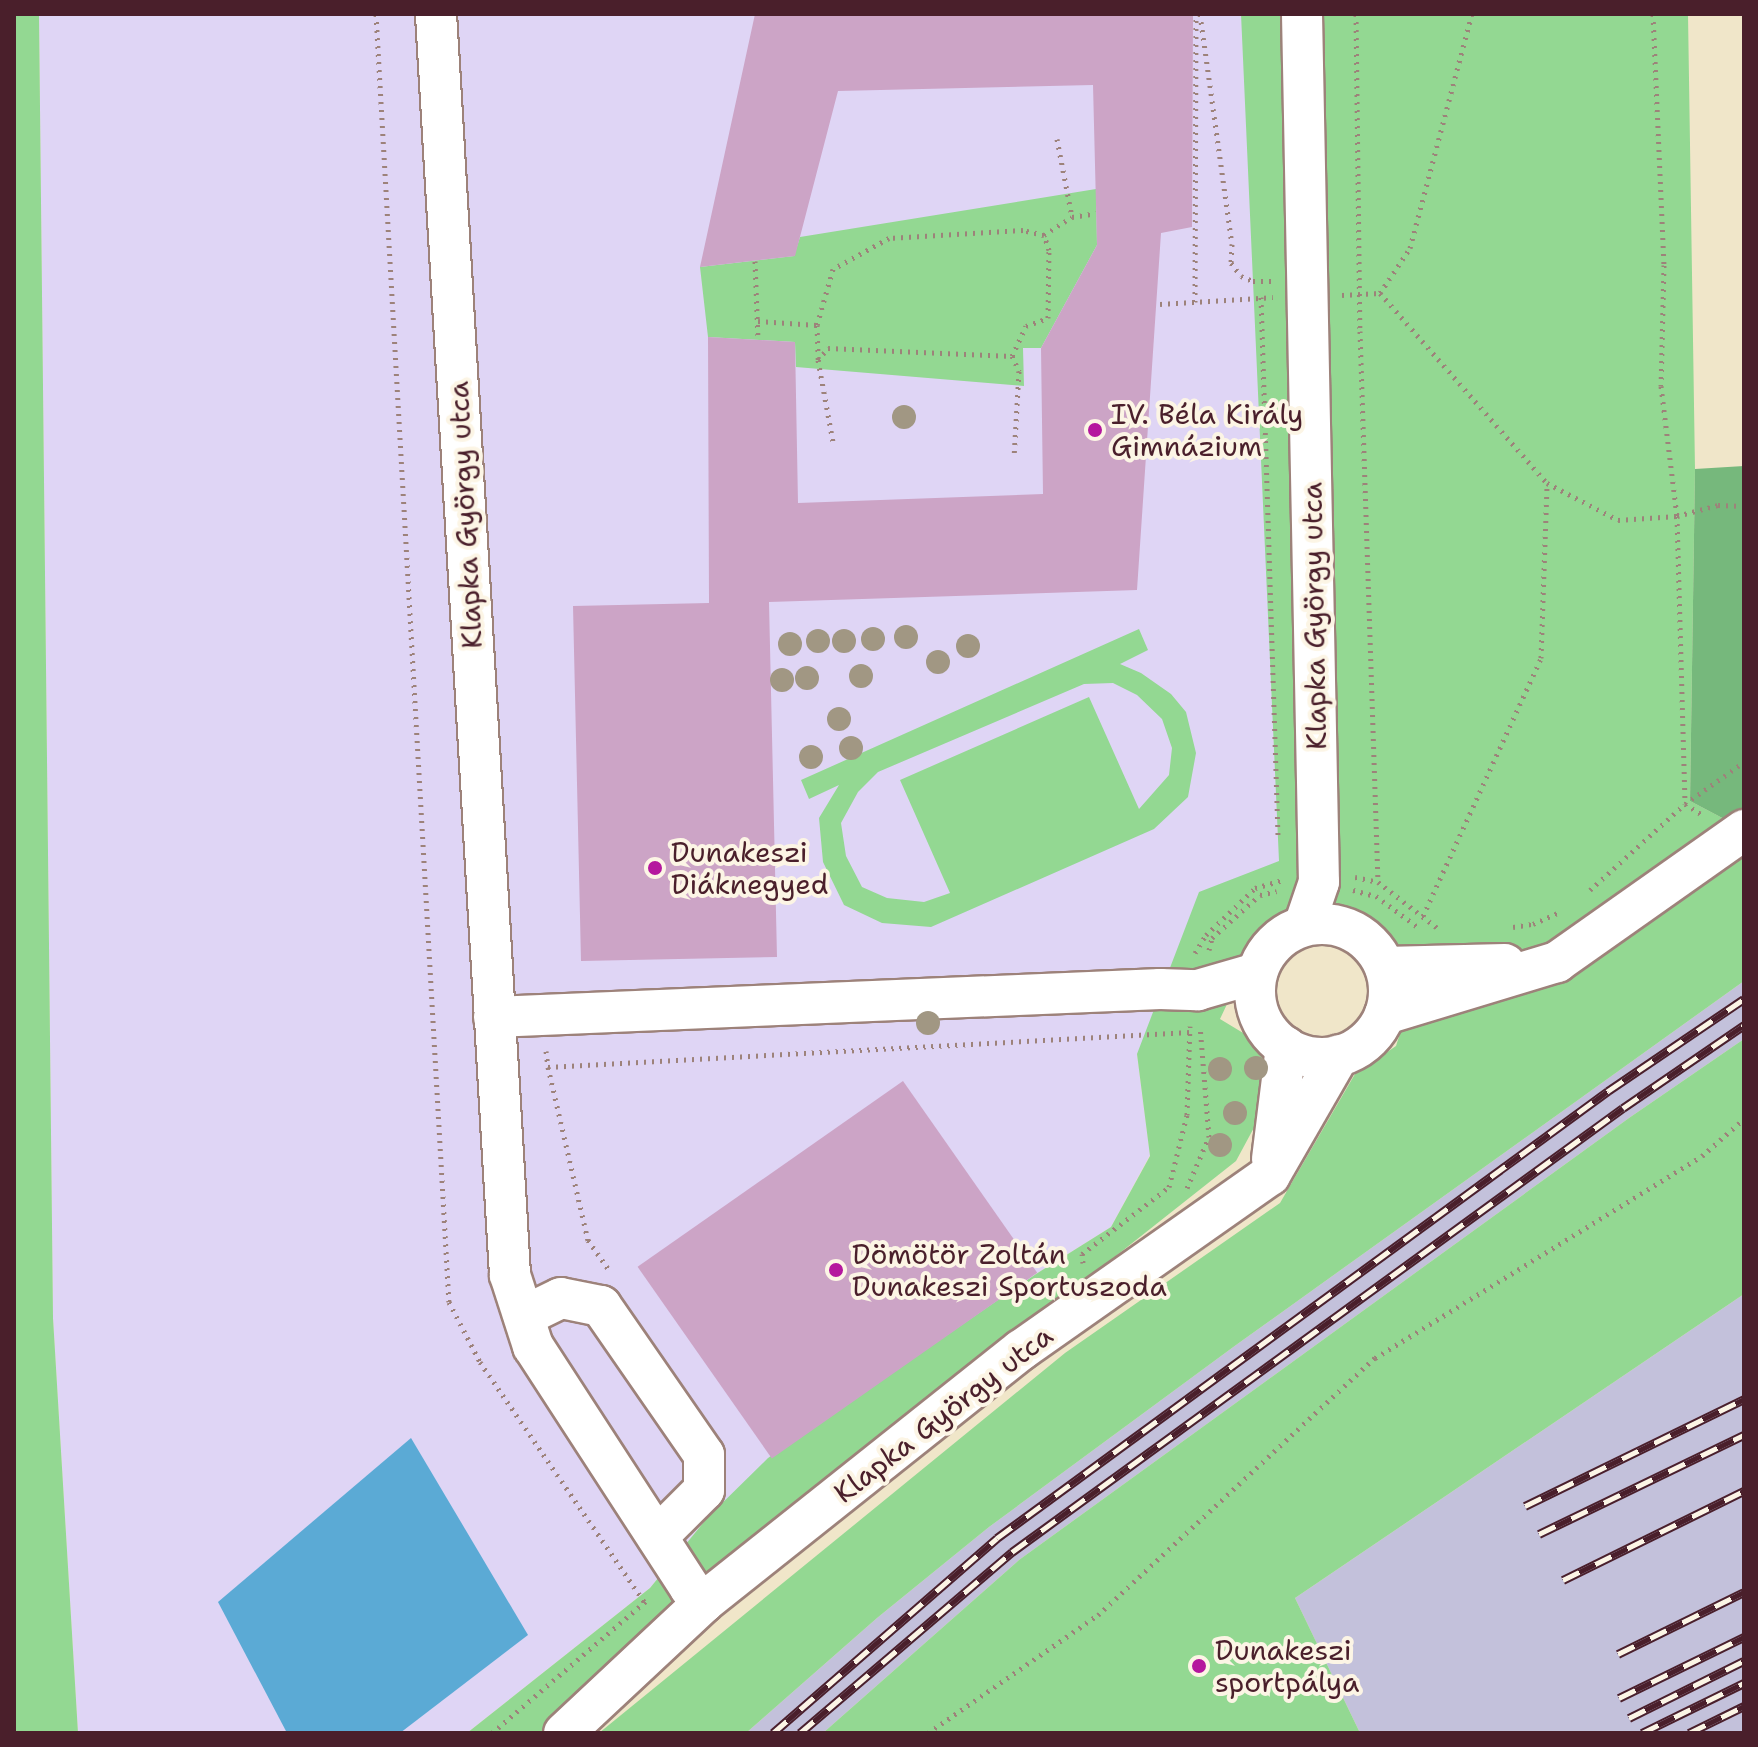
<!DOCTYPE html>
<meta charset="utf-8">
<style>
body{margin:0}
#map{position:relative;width:1758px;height:1747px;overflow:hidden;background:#f0e6c9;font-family:"Shantell Sans",sans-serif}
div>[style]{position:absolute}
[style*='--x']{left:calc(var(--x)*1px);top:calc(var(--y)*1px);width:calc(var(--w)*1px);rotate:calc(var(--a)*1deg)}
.built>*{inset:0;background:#dfd5f5}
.industrial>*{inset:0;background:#c3c1db}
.green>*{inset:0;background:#93d892}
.forest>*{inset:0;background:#76b87c}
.water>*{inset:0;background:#5baad5}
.building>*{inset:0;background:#cca4c6;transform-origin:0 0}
.path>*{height:5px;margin-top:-2.5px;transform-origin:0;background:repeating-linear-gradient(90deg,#9d827a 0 2px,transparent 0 8px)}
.roads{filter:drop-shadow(2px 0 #9d827a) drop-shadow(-2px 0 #9d827a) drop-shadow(0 2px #9d827a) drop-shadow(0 -2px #9d827a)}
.street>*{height:40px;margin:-20px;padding:0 20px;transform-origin:20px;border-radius:20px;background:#fff}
.street>.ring{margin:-20px;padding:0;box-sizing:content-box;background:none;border:40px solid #fff;border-radius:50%}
.rail>*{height:9px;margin-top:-4.5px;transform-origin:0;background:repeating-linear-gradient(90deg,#fcf5e5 0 18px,#4a1f2b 0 36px);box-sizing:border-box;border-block:2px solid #4a1f2b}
.trees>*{width:24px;height:24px;margin:-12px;border-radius:50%;background:#a19783}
.dots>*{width:22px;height:22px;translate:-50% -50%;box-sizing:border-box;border:4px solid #fcf5e5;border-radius:50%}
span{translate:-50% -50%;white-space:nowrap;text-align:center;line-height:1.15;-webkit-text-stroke:8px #fcf5e5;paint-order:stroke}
.poi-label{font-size:28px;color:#4a1f2b}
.left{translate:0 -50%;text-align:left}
.street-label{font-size:28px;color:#4a1f2b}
.frame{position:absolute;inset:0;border:16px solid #4a1f2b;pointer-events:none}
</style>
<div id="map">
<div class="built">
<i style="clip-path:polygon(39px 14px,1635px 14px,1358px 830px,1137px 1054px,1150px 1155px,1111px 1227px,1036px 1274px,708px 1517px,650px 1588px,467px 1733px,78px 1733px,53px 1318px)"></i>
</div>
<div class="industrial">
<i style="clip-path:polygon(1744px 981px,1744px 1039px,1629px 1118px,1019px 1560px,823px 1733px,746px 1733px,877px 1618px,989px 1527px,1236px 1345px)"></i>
<i style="clip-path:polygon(1744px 1294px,1744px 1733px,1360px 1733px,1295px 1598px)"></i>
</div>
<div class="green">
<i style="clip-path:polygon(14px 14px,39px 14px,53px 1318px,78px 1733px,14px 1733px)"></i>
<i style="clip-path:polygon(1241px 14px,1688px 14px,1695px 469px,1690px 801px,1728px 821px,1518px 961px,1407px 952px,1365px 922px,1330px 921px,1265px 950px,1245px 966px,1220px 1019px,1263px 1045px,1284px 1072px,1236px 1161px,682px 1599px,540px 1733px,467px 1733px,650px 1588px,708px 1517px,768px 1458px,1036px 1274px,1111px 1227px,1150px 1156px,1137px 1054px,1199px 892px,1279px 861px)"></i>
<i style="clip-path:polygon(1096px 189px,1097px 245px,1041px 348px,1023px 348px,1024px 386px,796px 367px,795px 342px,708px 337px,700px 267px,794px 256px,800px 237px)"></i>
<i style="clip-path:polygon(evenodd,1139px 629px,1148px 650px,1120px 664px,1141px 673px,1171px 694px,1186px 712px,1196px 753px,1188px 797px,1154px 829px,931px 927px,882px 923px,844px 905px,823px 862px,819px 818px,839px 785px,809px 799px,801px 780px,1139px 629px,1113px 683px,1137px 695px,1162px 719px,1172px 748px,1169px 775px,1139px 809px,1089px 697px,900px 780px,950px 893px,924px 902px,887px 898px,862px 887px,846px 856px,841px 823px,858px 792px,878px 772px,1084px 684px,1113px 683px)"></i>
<i style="clip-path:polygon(1744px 850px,1744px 981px,1236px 1345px,989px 1527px,877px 1618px,746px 1733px,599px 1733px,1065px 1353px,1280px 1203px,1355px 1074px,1396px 1046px,1404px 1021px)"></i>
<i style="clip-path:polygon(1744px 1039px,1744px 1294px,1295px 1598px,1360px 1733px,823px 1733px,1019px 1560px,1629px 1118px)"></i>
</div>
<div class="forest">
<i style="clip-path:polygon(1744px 466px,1744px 810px,1728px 821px,1690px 801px,1695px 469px)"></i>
</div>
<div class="water">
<i style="clip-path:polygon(411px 1438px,528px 1635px,400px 1733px,287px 1733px,218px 1602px)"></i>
</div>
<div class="building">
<i style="clip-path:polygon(755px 14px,1193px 14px,1192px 227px,1161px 233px,1137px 590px,769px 602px,777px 957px,581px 961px,573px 606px,709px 603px,708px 337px,795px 342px,798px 503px,1043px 494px,1041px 348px,1097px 245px,1093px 85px,838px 91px,795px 256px,700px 267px)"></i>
<i style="left:903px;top:1081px;width:234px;height:324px;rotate:55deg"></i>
</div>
<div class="path">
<i style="--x:376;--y:14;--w:1290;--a:86.76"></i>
<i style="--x:449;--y:1302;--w:68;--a:62.7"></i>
<i style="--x:480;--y:1362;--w:292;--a:55.6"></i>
<i style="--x:1200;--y:14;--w:232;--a:82.1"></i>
<i style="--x:1232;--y:244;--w:19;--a:93"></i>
<i style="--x:1231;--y:263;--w:16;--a:52"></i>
<i style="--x:1241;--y:276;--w:13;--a:23"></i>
<i style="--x:1253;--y:281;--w:21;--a:0"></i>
<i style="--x:1356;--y:14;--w:317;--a:89.3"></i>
<i style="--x:1360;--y:331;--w:551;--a:88.13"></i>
<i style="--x:1653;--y:14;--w:251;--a:87.5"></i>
<i style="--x:1664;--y:265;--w:121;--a:91.4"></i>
<i style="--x:1661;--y:386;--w:131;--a:83"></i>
<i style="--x:1677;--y:516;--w:288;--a:88.4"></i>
<i style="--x:1685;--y:804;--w:19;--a:32"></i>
<i style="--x:1057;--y:139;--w:79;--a:79.1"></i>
<i style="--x:1044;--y:235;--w:33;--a:-33"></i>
<i style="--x:1072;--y:217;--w:24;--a:-9"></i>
<i style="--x:755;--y:261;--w:78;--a:87.8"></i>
<i style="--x:1380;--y:293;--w:54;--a:-56.3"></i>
<i style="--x:1410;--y:248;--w:242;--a:-75.2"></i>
<i style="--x:1342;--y:295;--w:38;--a:-3"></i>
<i style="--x:1380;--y:293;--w:253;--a:48.7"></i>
<i style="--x:1547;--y:483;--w:80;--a:27.5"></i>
<i style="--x:1618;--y:520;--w:59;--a:-3.9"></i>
<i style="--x:1677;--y:516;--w:42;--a:-15"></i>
<i style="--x:1718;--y:505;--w:26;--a:2"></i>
<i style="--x:1261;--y:297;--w:538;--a:88.19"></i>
<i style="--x:1195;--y:302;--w:288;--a:-89.8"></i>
<i style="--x:1160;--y:304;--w:113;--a:-3.5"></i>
<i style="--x:758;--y:321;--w:59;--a:3.9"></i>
<i style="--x:817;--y:325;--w:35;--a:88"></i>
<i style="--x:818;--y:360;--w:16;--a:-50"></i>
<i style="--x:828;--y:348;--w:184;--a:2.5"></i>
<i style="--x:1012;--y:356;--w:33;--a:-65"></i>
<i style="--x:1026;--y:326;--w:23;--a:-20"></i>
<i style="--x:1048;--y:318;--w:68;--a:-89.2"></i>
<i style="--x:1049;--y:250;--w:16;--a:-108"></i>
<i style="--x:1044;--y:235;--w:22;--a:-167"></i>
<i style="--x:1023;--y:230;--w:134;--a:176.6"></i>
<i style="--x:889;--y:238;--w:64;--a:151"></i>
<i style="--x:833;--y:269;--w:58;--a:105.9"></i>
<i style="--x:1012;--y:356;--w:17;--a:65"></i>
<i style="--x:1019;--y:371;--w:87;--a:93.3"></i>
<i style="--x:818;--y:360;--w:83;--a:79.6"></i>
<i style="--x:1355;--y:877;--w:24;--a:12"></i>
<i style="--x:1378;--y:882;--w:78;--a:37.7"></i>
<i style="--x:1353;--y:890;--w:24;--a:15"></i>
<i style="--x:1376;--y:896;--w:54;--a:36.7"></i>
<i style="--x:1590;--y:890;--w:128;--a:-42.2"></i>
<i style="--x:1685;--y:804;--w:72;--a:-35.4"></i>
<i style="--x:1423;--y:916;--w:284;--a:-65.4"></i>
<i style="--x:1541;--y:658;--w:175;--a:-88"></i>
<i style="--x:1513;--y:927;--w:20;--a:-9"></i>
<i style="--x:1533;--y:924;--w:30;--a:-24"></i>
<i style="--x:1209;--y:950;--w:12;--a:-76"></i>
<i style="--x:1212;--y:938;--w:64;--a:-41.9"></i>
<i style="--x:1260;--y:895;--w:17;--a:-13"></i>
<i style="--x:1195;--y:953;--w:21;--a:-59"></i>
<i style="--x:1206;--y:935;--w:68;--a:-43.8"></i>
<i style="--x:1255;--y:888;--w:29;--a:-16"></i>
<i style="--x:546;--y:1051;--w:16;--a:83"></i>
<i style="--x:548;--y:1067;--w:643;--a:-3.12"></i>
<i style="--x:548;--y:1067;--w:178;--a:77"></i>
<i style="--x:588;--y:1240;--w:37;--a:55"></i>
<i style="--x:1187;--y:1188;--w:56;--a:-66.7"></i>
<i style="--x:1209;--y:1137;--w:111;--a:-94.6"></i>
<i style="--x:1083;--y:1263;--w:9;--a:-96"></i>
<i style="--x:1082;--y:1254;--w:110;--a:-37.6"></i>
<i style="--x:1169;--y:1187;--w:74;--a:-76"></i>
<i style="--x:1187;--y:1115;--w:89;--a:-88.1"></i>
<i style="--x:492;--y:1733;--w:203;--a:-40.6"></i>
<i style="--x:928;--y:1733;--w:207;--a:-34.8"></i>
<i style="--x:1098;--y:1615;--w:378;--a:-42.9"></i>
<i style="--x:1375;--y:1358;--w:384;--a:-31.7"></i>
<i style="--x:1702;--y:1156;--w:56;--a:-41.4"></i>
</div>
<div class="roads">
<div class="street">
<i style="--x:436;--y:14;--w:1263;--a:86.64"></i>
<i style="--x:510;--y:1275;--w:75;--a:72.1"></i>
<i style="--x:533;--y:1346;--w:288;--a:57"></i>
<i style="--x:690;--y:1588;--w:20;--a:45"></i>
<i style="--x:1302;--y:14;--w:868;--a:88.88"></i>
<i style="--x:1319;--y:882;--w:46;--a:108.8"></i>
<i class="ring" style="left:1255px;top:924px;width:94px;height:94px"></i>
<i style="--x:1385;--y:967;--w:120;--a:-1.4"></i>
<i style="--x:1385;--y:1014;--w:180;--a:-16.8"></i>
<i style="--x:1557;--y:962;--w:229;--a:-35.2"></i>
<i style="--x:494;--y:1017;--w:667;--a:-2.41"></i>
<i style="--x:1160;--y:989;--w:38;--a:2"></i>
<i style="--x:1198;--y:990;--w:61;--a:-16.1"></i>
<i style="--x:1272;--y:1159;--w:113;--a:-82.9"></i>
<i style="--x:524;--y:1316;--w:41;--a:-25.9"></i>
<i style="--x:561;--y:1298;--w:41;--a:11.3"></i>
<i style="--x:601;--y:1306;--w:181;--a:55.3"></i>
<i style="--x:704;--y:1455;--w:35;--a:90"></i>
<i style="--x:704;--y:1490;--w:66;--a:135"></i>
<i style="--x:564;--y:1733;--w:192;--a:-43.1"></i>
<i style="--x:704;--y:1602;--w:405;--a:-38.5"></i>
<i style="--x:1021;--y:1350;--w:304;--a:-35.1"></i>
<i style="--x:1270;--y:1175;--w:138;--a:-60.1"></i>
</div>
</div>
<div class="rail">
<i style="--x:1525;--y:1506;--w:244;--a:-26"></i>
<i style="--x:1539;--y:1534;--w:228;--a:-25.8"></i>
<i style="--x:1563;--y:1580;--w:202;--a:-26.2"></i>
<i style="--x:1618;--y:1654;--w:140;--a:-26.2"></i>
<i style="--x:1619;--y:1698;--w:139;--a:-26"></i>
<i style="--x:1629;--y:1718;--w:128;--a:-26.4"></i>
<i style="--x:773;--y:1733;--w:297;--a:-41"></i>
<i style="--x:997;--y:1538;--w:757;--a:-36.19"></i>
<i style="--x:1608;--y:1091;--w:164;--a:-34.1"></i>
<i style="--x:800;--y:1733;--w:279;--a:-40.5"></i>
<i style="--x:1012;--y:1552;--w:755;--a:-36.01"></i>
<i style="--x:1623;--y:1108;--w:147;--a:-34.4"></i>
<i style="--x:1642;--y:1733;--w:114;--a:-26.1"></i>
<i style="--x:1689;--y:1733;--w:61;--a:-26.1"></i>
</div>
<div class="trees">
<i style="left:904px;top:417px"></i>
<i style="left:906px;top:637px"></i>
<i style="left:873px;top:639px"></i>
<i style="left:818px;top:641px"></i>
<i style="left:844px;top:641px"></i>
<i style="left:790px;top:644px"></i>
<i style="left:968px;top:646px"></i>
<i style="left:938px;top:662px"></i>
<i style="left:861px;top:676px"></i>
<i style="left:807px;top:678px"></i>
<i style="left:782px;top:680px"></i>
<i style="left:839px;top:719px"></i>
<i style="left:851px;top:748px"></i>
<i style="left:811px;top:757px"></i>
<i style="left:928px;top:1023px"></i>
<i style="left:1256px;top:1068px"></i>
<i style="left:1220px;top:1069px"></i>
<i style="left:1235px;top:1113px"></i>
<i style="left:1220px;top:1145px"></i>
</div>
<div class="dots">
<i style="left:1095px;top:430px;background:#b5179e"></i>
<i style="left:655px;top:868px;background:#b5179e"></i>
<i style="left:836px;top:1270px;background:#b5179e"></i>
<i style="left:1199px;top:1666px;background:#b5179e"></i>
</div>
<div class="poi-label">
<span class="left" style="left:1111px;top:430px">IV. Béla Király<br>Gimnázium</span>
<span class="left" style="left:671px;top:868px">Dunakeszi<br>Diáknegyed</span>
<span class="left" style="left:852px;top:1270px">Dömötör Zoltán<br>Dunakeszi Sportuszoda</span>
<span class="left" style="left:1215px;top:1666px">Dunakeszi<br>sportpálya</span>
</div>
<div class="street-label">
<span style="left:465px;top:515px;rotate:-93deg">Klapka György utca</span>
<span style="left:1314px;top:616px;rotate:-91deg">Klapka György utca</span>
<span style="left:943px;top:1414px;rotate:-38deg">Klapka György utca</span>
</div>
<div class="frame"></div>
</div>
